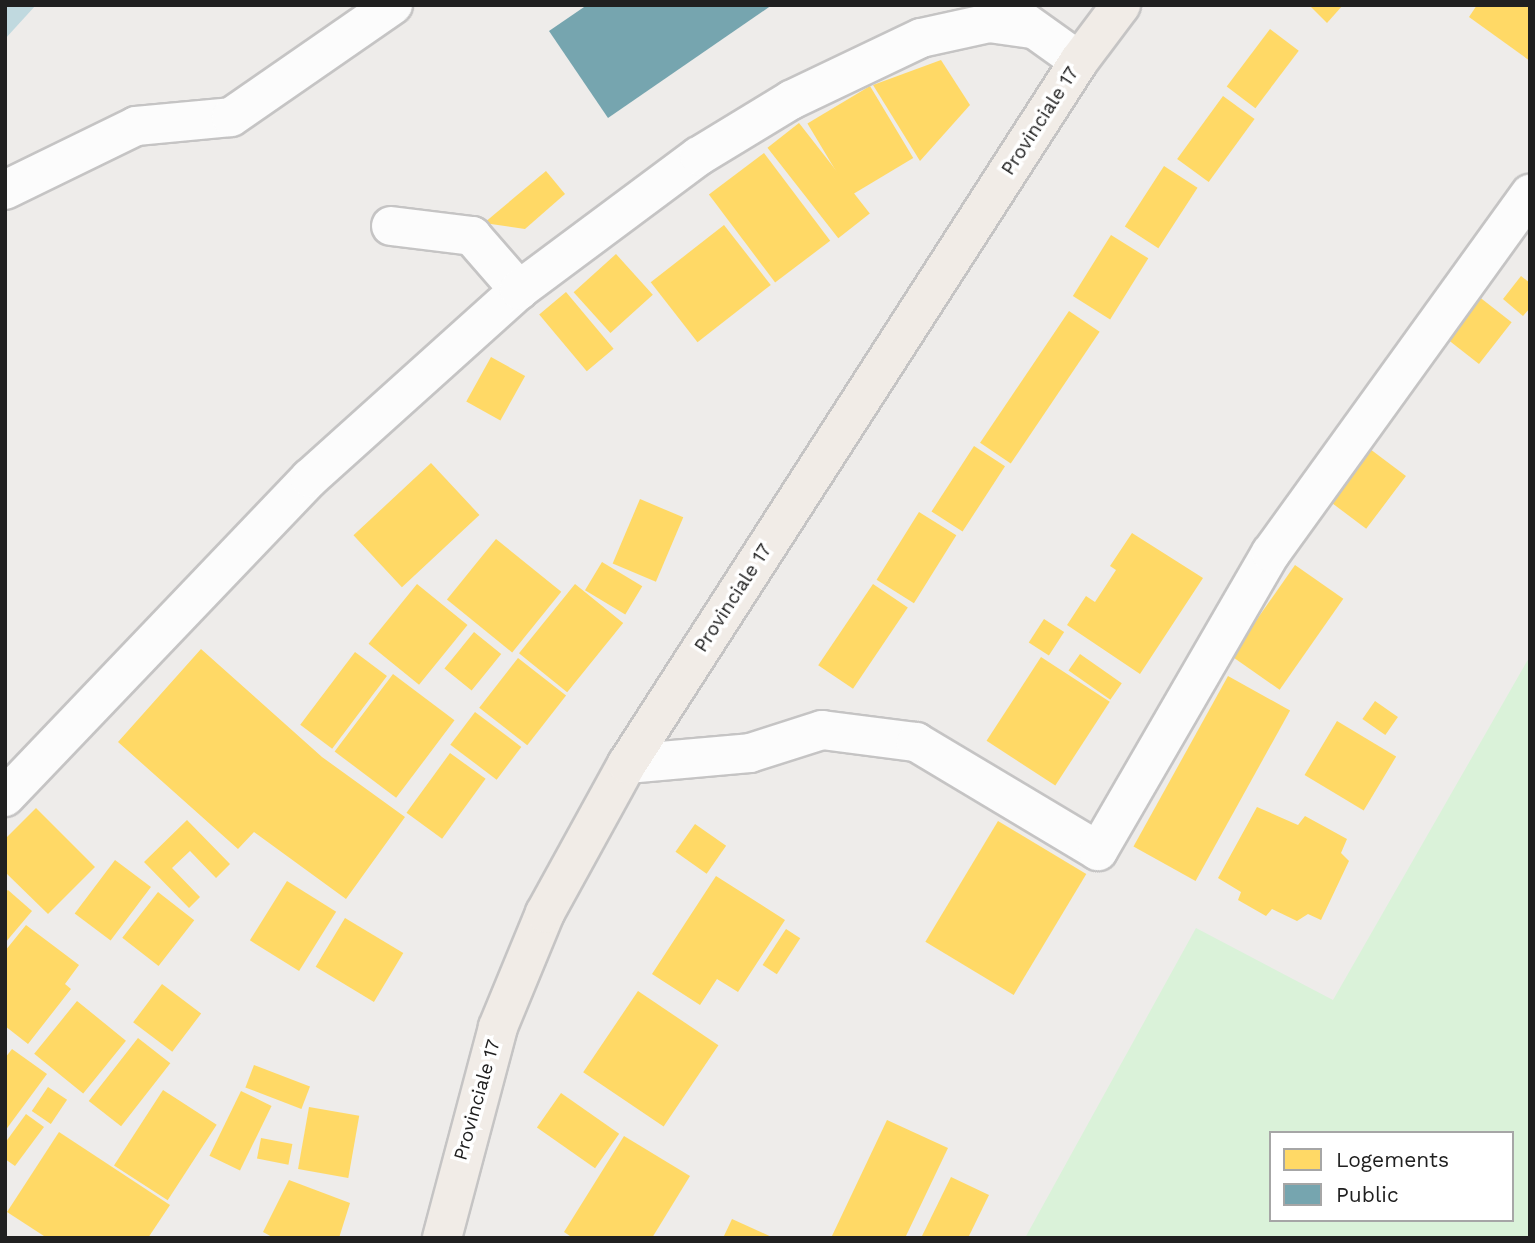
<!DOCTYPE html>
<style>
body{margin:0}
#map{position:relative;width:1535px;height:1243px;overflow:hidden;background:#eeecea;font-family:"Work Sans",sans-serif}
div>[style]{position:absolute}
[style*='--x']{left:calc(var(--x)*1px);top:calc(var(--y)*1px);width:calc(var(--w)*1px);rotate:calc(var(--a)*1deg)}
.park>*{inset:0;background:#daf2d9}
.water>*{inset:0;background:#c0d9df}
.homes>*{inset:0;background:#ffd966;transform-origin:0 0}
.public>*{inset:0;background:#76a5af}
.roads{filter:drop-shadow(2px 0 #c5c4c4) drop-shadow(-2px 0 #c5c4c4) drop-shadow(0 2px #c5c4c4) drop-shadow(0 -2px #c5c4c4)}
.minor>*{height:38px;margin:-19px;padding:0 19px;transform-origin:19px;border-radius:19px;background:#fcfcfc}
.primary>*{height:38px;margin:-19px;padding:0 19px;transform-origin:19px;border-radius:19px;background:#f1ece7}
span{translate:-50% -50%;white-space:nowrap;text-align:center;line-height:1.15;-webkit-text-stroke:7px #fff;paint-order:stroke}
.street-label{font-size:19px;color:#202020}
.frame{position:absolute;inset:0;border:7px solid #202020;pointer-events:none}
.legend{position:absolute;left:1269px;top:1131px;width:245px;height:91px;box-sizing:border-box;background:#fff;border:2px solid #a6a6a6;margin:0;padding:9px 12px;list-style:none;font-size:21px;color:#202020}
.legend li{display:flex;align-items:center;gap:14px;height:35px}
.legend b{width:35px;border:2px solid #a6a6a6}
</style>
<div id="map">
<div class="park">
<i style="clip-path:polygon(evenodd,1530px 656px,1530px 1238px,1025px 1238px,1196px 928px,1333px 1000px,1530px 656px,1271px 1133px,1512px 1133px,1512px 1220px,1271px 1220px,1271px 1133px)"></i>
</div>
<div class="water">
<i style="clip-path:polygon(5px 5px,36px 5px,5px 39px)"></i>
</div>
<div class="homes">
<i style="clip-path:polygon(1309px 5px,1343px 5px,1327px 23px)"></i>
<i style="clip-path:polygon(1477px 5px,1530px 5px,1530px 61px,1469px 17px)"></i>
<i style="left:1270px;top:29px;width:36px;height:72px;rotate:37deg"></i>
<i style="clip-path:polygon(941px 60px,970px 105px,920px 161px,873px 85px)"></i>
<i style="left:870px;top:86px;width:84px;height:73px;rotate:59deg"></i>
<i style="left:1223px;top:96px;width:39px;height:78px;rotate:36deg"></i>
<i style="left:799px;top:123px;width:115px;height:40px;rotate:52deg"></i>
<i style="left:764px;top:153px;width:110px;height:69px;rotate:53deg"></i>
<i style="left:1164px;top:166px;width:40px;height:72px;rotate:33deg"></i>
<i style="clip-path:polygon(546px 171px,565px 194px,525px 229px,484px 223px)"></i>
<i style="left:724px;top:225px;width:76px;height:93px;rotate:52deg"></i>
<i style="left:1111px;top:235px;width:44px;height:72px;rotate:32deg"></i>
<i style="left:616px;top:254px;width:55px;height:57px;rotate:48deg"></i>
<i style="clip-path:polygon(1521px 276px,1530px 283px,1530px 308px,1523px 316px,1503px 299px)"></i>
<i style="left:566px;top:292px;width:74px;height:35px;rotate:50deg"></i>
<i style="left:1473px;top:292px;width:49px;height:53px;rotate:38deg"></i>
<i style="left:1069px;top:311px;width:37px;height:159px;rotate:34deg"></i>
<i style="left:491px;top:357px;width:39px;height:51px;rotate:29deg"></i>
<i style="left:1362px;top:443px;width:55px;height:66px;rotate:37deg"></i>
<i style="left:974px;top:446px;width:37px;height:78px;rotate:33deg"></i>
<i style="left:431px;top:463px;width:71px;height:106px;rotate:47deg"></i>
<i style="left:640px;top:499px;width:47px;height:70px;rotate:23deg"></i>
<i style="left:919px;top:512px;width:44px;height:80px;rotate:32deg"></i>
<i style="clip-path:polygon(1132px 533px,1203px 578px,1140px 674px,1067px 625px,1086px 596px,1095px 602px,1116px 570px,1110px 566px)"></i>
<i style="left:496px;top:539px;width:84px;height:78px;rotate:39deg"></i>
<i style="left:602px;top:562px;width:47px;height:33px;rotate:31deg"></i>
<i style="left:1295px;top:565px;width:59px;height:111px;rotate:35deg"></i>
<i style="left:417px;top:584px;width:65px;height:77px;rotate:39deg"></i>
<i style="left:575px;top:584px;width:62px;height:89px;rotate:39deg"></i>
<i style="left:873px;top:584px;width:42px;height:98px;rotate:34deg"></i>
<i style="left:1044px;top:619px;width:24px;height:28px;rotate:33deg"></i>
<i style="left:474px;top:632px;width:35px;height:47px;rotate:39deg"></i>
<i style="clip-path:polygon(201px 649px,322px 757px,405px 817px,346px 899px,254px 832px,238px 849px,118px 742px)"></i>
<i style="left:355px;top:652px;width:40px;height:91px;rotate:37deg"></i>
<i style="left:1080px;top:654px;width:51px;height:20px;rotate:35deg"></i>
<i style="left:1041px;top:657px;width:82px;height:100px;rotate:33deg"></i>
<i style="left:518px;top:658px;width:61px;height:63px;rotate:38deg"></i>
<i style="left:393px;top:674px;width:77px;height:97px;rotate:37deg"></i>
<i style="left:1228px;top:676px;width:71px;height:195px;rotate:29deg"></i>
<i style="left:1375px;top:701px;width:28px;height:22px;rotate:35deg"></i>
<i style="left:475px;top:712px;width:58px;height:41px;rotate:37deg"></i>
<i style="left:1337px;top:721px;width:69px;height:63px;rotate:31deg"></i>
<i style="left:450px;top:753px;width:44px;height:74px;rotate:36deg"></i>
<i style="clip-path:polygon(1257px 807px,1298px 825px,1305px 816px,1347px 839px,1341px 853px,1349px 861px,1321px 920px,1308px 914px,1297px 921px,1272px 909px,1266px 916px,1238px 900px,1241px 892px,1218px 878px)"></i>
<i style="clip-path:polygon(36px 808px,95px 867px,48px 914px,5px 872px,5px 839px)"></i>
<i style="clip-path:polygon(187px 820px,230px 864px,216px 878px,190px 851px,172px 868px,200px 897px,189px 908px,144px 862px)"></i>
<i style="left:998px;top:821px;width:103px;height:141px;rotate:31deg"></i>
<i style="left:695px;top:824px;width:38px;height:34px;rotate:35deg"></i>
<i style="left:115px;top:860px;width:45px;height:67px;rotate:37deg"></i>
<i style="clip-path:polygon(716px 876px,785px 920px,738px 992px,717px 979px,700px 1005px,652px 974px)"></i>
<i style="left:287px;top:881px;width:58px;height:70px;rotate:32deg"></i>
<i style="clip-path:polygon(8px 890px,32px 911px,5px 943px,5px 892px)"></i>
<i style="left:158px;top:892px;width:46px;height:58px;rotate:38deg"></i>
<i style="left:345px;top:918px;width:68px;height:57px;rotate:31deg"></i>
<i style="clip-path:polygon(26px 925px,79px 965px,65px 984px,71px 989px,28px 1044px,5px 1026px,5px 951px)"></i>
<i style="left:786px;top:929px;width:17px;height:43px;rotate:33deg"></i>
<i style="left:162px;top:984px;width:49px;height:48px;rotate:37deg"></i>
<i style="left:638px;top:991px;width:97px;height:98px;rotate:34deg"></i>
<i style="left:77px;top:1001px;width:63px;height:68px;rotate:39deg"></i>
<i style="left:138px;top:1038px;width:41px;height:80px;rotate:38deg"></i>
<i style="clip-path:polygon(12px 1049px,47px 1074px,5px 1131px,5px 1058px)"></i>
<i style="left:254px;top:1065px;width:60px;height:24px;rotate:21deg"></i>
<i style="left:48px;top:1087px;width:23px;height:29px;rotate:34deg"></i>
<i style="left:163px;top:1090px;width:64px;height:90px;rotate:33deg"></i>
<i style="left:241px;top:1091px;width:34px;height:72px;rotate:26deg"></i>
<i style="left:561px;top:1093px;width:71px;height:42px;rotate:35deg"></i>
<i style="left:309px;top:1107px;width:51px;height:63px;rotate:10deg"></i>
<i style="clip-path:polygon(26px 1114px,44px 1127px,15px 1166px,5px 1159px,5px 1143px)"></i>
<i style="clip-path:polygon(887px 1120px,948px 1148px,905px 1238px,831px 1238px)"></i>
<i style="clip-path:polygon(59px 1132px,170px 1205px,148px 1238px,47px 1238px,7px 1212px)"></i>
<i style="clip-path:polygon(624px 1136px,690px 1176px,652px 1238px,573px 1238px,564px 1232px)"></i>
<i style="left:261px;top:1138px;width:32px;height:21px;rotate:11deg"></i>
<i style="clip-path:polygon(951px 1177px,989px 1195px,968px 1238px,921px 1238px)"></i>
<i style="clip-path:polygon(289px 1180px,350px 1203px,339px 1238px,274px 1238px,263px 1232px)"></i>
<i style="clip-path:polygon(732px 1219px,774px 1238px,723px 1238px)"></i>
</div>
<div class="public">
<i style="clip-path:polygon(587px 5px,772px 5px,608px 118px,549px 31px)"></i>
</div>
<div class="roads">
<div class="minor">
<i style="--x:1012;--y:13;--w:82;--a:35.6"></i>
<i style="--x:5;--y:190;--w:146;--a:-26"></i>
<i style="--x:136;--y:126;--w:95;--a:-5.4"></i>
<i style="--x:231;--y:117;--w:197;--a:-34.7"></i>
<i style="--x:391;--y:226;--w:82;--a:7"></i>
<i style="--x:472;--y:236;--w:72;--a:49"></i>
<i style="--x:627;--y:764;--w:123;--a:-5.1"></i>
<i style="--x:750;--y:753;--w:76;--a:-17.7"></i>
<i style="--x:822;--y:730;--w:95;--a:7.3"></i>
<i style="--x:916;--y:742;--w:212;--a:30.9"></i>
<i style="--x:1098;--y:851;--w:345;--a:-59.9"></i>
<i style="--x:1271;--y:553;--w:443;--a:-54.2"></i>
<i style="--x:5;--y:797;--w:441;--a:-46.3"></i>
<i style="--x:310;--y:478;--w:281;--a:-42"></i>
<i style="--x:519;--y:290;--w:224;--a:-36.7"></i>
<i style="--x:699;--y:156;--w:108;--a:-31.3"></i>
<i style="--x:791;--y:100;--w:144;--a:-25.5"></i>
<i style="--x:921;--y:38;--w:70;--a:-12.4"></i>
<i style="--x:989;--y:23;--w:43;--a:7.9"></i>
</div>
<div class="primary">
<i style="--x:442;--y:1238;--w:218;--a:-75.1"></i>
<i style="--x:498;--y:1027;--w:123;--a:-67.6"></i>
<i style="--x:545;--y:913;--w:170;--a:-61.2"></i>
<i style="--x:627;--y:764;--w:836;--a:-57.26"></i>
<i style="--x:1079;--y:61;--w:70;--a:-53.1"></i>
</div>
</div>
<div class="street-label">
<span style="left:1040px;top:121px;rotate:-57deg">Provinciale 17</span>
<span style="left:733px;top:598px;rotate:-57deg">Provinciale 17</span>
<span style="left:477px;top:1100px;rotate:-74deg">Provinciale 17</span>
</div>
<div class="frame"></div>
<ul class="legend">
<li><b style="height:19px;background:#ffd966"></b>Logements</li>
<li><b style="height:19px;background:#76a5af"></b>Public</li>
</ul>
</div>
